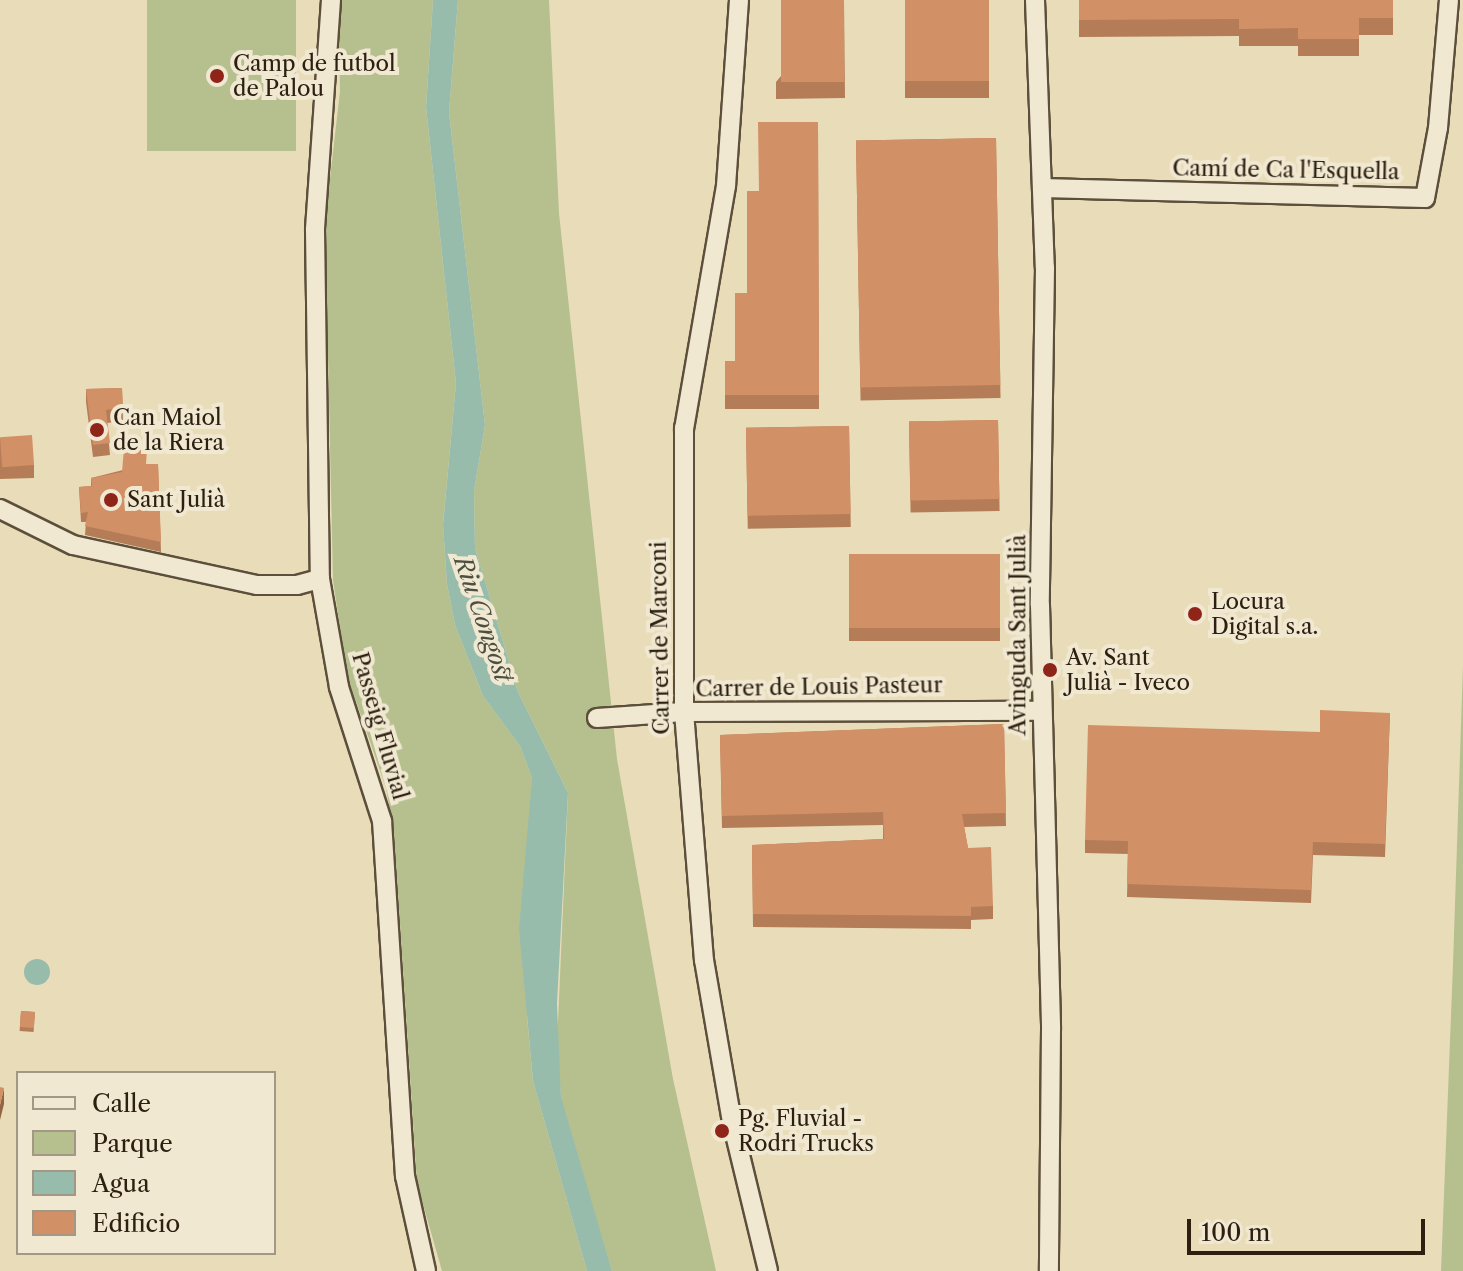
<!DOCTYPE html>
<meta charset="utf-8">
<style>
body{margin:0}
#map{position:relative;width:1463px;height:1271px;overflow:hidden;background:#e9dcb9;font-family:"Libre Caslon Text",serif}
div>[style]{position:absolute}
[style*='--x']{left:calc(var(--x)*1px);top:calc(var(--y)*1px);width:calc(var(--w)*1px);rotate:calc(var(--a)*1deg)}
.green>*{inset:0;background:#b6c08f;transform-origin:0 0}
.water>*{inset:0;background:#98bcac}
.round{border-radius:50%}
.roads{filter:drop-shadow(2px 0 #5c4f3b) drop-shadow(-2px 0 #5c4f3b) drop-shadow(0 2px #5c4f3b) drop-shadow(0 -2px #5c4f3b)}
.minor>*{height:18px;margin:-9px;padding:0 9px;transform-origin:9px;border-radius:9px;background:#f1e8d2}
.wall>*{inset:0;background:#b57c58;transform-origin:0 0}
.shaded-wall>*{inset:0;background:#936547}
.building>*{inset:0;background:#d29066;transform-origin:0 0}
.dots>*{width:22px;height:22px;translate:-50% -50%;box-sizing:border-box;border:4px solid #f1e8d2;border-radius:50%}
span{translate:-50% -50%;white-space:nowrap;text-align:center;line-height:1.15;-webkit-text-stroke:8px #f1e8d2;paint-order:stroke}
.poi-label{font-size:22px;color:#2d2011}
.left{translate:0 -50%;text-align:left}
.street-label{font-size:22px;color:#2d2011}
.water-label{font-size:24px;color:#4d4f40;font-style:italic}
.legend{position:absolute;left:16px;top:1071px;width:260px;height:184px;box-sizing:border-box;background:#f1e8d2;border:2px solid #a39885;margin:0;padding:10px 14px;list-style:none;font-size:24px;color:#2d2011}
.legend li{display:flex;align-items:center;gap:16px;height:40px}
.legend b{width:40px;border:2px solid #a39885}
.scale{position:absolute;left:1187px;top:1219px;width:238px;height:36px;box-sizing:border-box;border:4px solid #2d2011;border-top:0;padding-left:10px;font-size:24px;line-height:28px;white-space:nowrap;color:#2d2011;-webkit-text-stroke:6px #f1e8d2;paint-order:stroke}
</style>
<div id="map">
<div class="green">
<i style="left:147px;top:0;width:149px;height:151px"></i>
<i style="clip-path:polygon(338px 0,433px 0,426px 107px,456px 383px,443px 524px,447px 584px,455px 625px,483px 696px,520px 746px,532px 778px,527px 1017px,533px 1081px,587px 1271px,442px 1271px,417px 1183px,394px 833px,386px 788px,347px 675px,333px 580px,325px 222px,340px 91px)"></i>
<i style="clip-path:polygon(458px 0,549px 0,559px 213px,617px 759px,673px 1079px,716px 1271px,612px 1271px,562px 1109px,557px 1045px,568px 793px,518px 692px,475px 548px,474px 491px,485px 425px,449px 112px)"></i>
<i style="clip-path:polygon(1463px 665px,1463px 1271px,1441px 1271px,1453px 964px)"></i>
</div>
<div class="water">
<i style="clip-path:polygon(433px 0,458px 0,449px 112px,485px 425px,474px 491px,475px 548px,518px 692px,568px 793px,557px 1004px,561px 1097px,612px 1271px,587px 1271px,533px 1081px,519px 929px,532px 778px,520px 746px,483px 696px,455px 625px,447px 584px,443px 525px,456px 383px,426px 107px)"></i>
<i class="round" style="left:24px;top:959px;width:26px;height:26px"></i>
</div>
<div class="roads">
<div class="minor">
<i style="--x:331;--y:0;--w:231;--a:94"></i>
<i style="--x:315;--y:230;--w:349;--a:89.2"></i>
<i style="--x:320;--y:579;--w:110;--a:80"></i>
<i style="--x:339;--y:687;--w:141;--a:72.2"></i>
<i style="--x:382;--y:821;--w:356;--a:86.3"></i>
<i style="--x:405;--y:1176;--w:97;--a:77.5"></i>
<i style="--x:739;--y:0;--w:186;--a:94"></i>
<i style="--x:726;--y:186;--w:246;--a:99.8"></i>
<i style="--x:684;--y:428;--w:284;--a:90"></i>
<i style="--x:684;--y:712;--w:249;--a:85.4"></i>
<i style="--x:704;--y:960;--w:164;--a:80.2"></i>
<i style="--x:732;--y:1122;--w:153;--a:76.4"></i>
<i style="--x:1035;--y:0;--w:268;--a:87.9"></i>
<i style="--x:1045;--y:268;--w:337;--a:90.9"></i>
<i style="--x:1040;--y:605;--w:424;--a:88.5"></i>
<i style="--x:1051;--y:1029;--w:242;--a:90.5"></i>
<i style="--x:1042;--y:188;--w:383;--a:1.5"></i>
<i style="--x:1425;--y:198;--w:71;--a:-79.5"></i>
<i style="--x:1438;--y:128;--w:128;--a:-85.1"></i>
<i style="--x:0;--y:509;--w:81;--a:26.3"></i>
<i style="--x:73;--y:545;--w:188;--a:12.3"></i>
<i style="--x:257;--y:585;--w:40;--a:0"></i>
<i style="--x:297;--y:585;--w:24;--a:-15"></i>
<i style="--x:597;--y:718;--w:87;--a:-3.9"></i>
<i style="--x:684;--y:712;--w:357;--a:-0.2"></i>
</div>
</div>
<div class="wall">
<i style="clip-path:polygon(844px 0,845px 98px,776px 99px,776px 82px)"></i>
<i style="left:905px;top:0;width:84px;height:98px"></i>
<i style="clip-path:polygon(1079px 0,1393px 0,1393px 35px,1359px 35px,1359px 56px,1298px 56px,1298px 46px,1239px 46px,1239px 36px,1079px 37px)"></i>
<i style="clip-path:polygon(818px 122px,819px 409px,725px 409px,725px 361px,735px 361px,747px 293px,759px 191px)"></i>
<i style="left:996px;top:138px;width:260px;height:140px;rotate:89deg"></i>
<i style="clip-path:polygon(122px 388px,123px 421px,107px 423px,110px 455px,93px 457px,86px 402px,86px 389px)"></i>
<i style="left:998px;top:420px;width:91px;height:89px;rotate:89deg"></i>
<i style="left:849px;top:426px;width:101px;height:103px;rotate:89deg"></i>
<i style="clip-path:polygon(0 438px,34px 465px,34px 478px,0 479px)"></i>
<i style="clip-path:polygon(147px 464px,158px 464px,161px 552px,85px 535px,86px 522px,81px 522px,79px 487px,91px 486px,91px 478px)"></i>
<i style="left:849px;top:554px;width:151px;height:87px"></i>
<i style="clip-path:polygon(1390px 713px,1385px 857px,1313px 855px,1311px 903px,1127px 897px,1128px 854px,1085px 853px,1085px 840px,1320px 732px)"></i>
<i style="clip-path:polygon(1004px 724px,1006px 826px,964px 827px,968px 848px,993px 906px,993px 919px,971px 920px,971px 929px,753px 927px,752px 845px,883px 839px,883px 825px,722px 828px,720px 735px)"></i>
<i style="left:21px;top:1011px;width:14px;height:20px;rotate:4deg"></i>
</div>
<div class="shaded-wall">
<i style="clip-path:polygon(4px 1088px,4px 1104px,0 1120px,0 1105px)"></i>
</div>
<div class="building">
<i style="left:781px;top:0;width:63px;height:82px"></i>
<i style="left:905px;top:0;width:84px;height:81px"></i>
<i style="clip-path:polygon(1079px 0,1393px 0,1393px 18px,1359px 18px,1359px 39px,1298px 39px,1298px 28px,1239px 29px,1239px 19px,1079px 20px)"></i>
<i style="clip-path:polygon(758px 122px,818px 122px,819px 395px,725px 395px,725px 361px,735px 361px,735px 293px,747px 293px,747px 191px,759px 191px)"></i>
<i style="left:996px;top:138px;width:247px;height:140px;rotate:89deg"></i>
<i style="clip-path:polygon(122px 388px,123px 408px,106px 410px,110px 443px,93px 445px,86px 389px)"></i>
<i style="left:998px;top:420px;width:79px;height:89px;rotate:89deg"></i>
<i style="left:849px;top:426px;width:88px;height:103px;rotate:89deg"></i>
<i style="left:32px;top:435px;width:30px;height:32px;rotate:86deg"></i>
<i style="clip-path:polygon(124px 448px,147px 450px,146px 464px,158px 464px,161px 542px,85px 526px,88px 512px,81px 513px,79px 487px,92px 486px,91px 478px,122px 472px)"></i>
<i style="left:849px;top:554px;width:151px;height:74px"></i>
<i style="clip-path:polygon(1320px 710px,1390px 713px,1385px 844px,1313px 842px,1311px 890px,1127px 884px,1128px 841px,1085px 840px,1088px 725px,1320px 732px)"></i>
<i style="clip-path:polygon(1004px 724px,1006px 813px,962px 814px,968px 848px,991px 847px,993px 906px,971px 907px,971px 916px,753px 914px,752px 845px,884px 839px,883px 812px,722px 816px,720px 735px)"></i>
<i style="left:21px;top:1011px;width:14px;height:16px;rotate:4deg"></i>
<i style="clip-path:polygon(0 1087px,4px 1088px,0 1105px)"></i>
</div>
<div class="dots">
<i style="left:217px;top:76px;background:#8f2418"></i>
<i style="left:97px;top:430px;background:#8f2418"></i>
<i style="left:111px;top:500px;background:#8f2418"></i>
<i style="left:1195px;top:614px;background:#8f2418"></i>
<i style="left:1050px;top:670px;background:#8f2418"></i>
<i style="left:722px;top:1131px;background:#8f2418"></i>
</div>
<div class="poi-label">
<span class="left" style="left:233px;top:76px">Camp de futbol<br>de Palou</span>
<span class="left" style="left:113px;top:430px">Can Maiol<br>de la Riera</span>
<span class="left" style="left:127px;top:500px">Sant Julià</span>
<span class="left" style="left:1211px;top:614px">Locura<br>Digital s.a.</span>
<span class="left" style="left:1066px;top:670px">Av. Sant<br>Julià - Iveco</span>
<span class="left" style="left:738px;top:1131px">Pg. Fluvial -<br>Rodri Trucks</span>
</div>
<div class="street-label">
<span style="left:1286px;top:170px;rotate:1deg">Camí de Ca l'Esquella</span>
<span style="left:1018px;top:635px;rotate:-90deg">Avinguda Sant Julià</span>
<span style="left:660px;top:638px;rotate:-91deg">Carrer de Marconi</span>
<span style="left:819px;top:687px;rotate:-1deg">Carrer de Louis Pasteur</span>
<span style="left:380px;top:726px;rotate:74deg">Passeig Fluvial</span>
</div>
<div class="water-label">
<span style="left:483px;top:619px;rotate:71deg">Riu Congost</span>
</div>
<ul class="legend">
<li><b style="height:10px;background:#f1e8d2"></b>Calle</li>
<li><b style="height:22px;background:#b6c08f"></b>Parque</li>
<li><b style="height:22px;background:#98bcac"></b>Agua</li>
<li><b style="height:22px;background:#d29066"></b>Edificio</li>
</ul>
<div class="scale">100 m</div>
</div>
